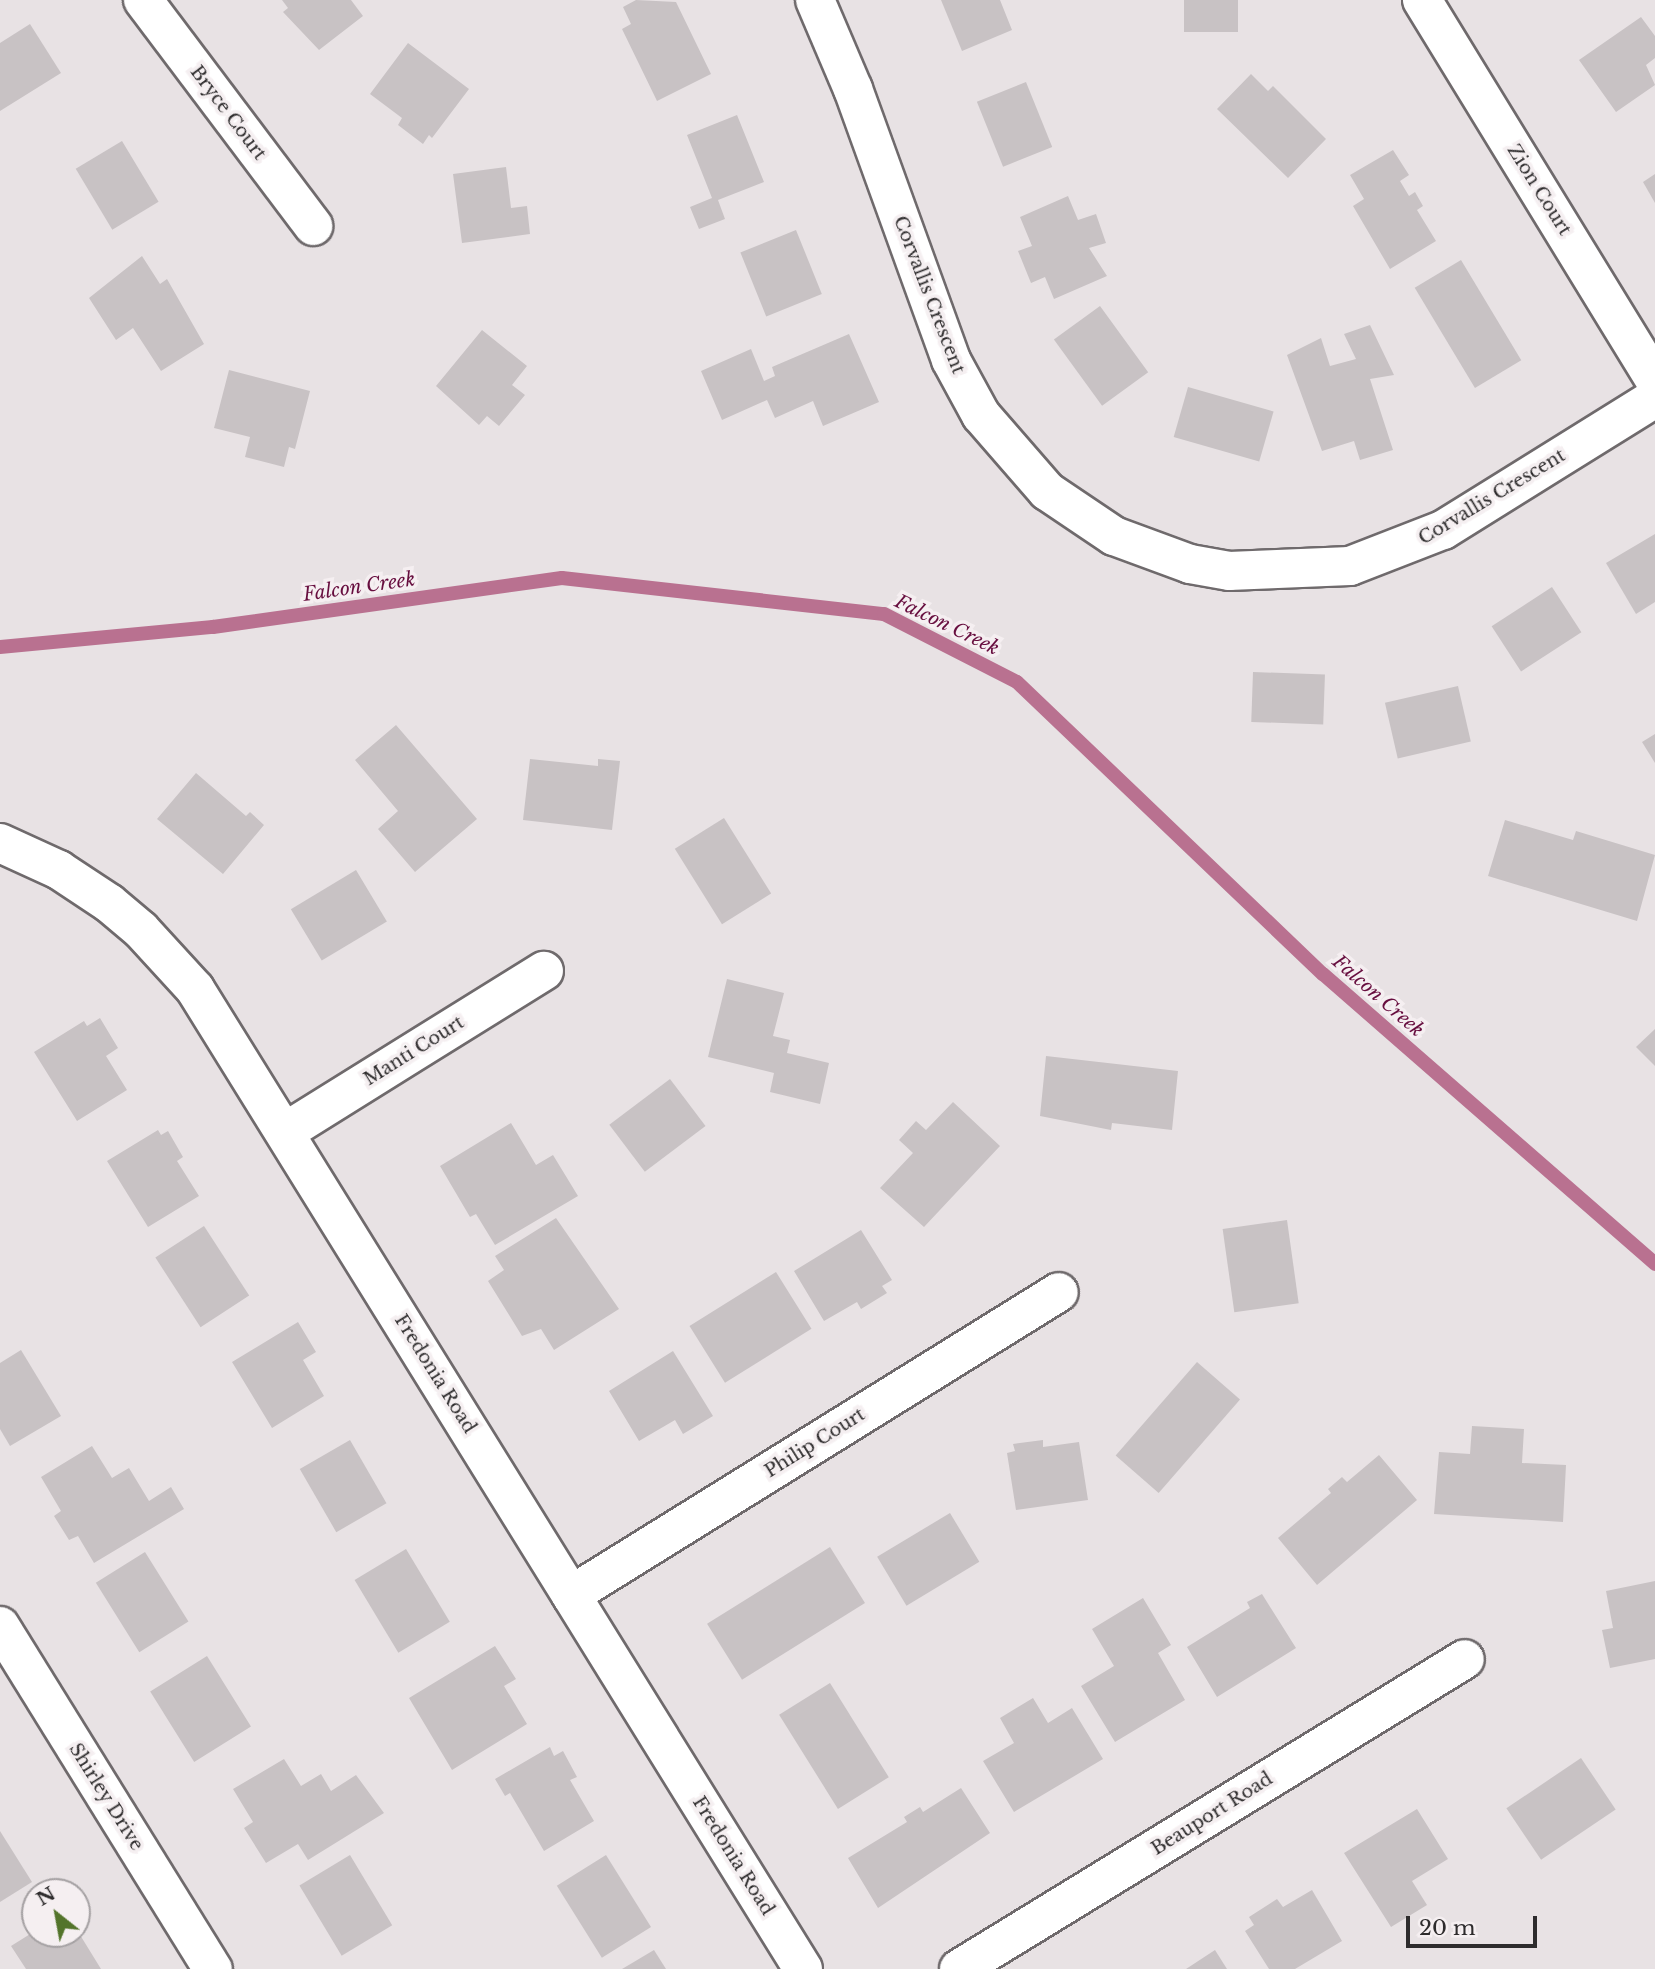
<!DOCTYPE html>
<style>
body{margin:0}
#map{position:relative;width:1655px;height:1969px;overflow:hidden;background:#e8e2e4;font-family:"Libre Baskerville",serif}
div>[style]{position:absolute}
[style*='--x']{left:calc(var(--x)*1px);top:calc(var(--y)*1px);width:calc(var(--w)*1px);rotate:calc(var(--a)*1deg)}
.stream>*{height:14px;margin:-7px;padding:0 7px;transform-origin:7px;border-radius:7px;background:#b97190}
.building>*{inset:0;background:#c8c2c4;transform-origin:0 0}
.roads{filter:drop-shadow(2px 0 #6f6a6c) drop-shadow(-2px 0 #6f6a6c) drop-shadow(0 2px #6f6a6c) drop-shadow(0 -2px #6f6a6c)}
.minor>*{height:38px;margin:-19px;padding:0 19px;transform-origin:19px;border-radius:19px;background:#fff}
span{translate:-50% -50%;white-space:nowrap;text-align:center;line-height:1.15;-webkit-text-stroke:7px #f5eff1;paint-order:stroke}
.street-label{font-size:18px;color:#2e2c2d}
.water-label{font-size:19px;color:#670e3f;font-style:italic}
.north{position:absolute;left:21px;top:1878px;width:70px;height:70px;box-sizing:border-box;background:#f5eff1;border:2px solid #a5a1a3;border-radius:50%;rotate:329deg;font-size:19px;font-weight:700;line-height:28px;text-align:center;color:#2e2c2d}
.north::after{content:'';display:block;margin:auto;width:24px;height:32px;background:#53742b;clip-path:polygon(50% 0,100% 100%,50% 72%,0 100%)}
.scale{position:absolute;left:1406px;top:1916px;width:131px;height:32px;box-sizing:border-box;border:4px solid #2e2c2d;border-top:0;padding-left:9px;font-size:21px;line-height:24px;white-space:nowrap;color:#2e2c2d;-webkit-text-stroke:5px #f5eff1;paint-order:stroke}
</style>
<div id="map">
<div class="stream">
<i style="--x:0;--y:647;--w:214;--a:-5.4"></i>
<i style="--x:213;--y:627;--w:352;--a:-8"></i>
<i style="--x:562;--y:578;--w:324;--a:6.4"></i>
<i style="--x:884;--y:614;--w:149;--a:27.1"></i>
<i style="--x:1017;--y:682;--w:423;--a:43.7"></i>
<i style="--x:1323;--y:974;--w:441;--a:41.1"></i>
</div>
<div class="building">
<i style="clip-path:polygon(282px 0,351px 0,363px 16px,319px 50px,283px 12px,288px 8px)"></i>
<i style="clip-path:polygon(636px 0,676px 2px,711px 74px,657px 101px,622px 29px,631px 24px,623px 7px)"></i>
<i style="clip-path:polygon(941px 0,1000px 0,1012px 30px,962px 51px)"></i>
<i style="left:1184px;top:0;width:54px;height:32px"></i>
<i style="clip-path:polygon(1641px 17px,1655px 36px,1655px 58px,1646px 65px,1655px 85px,1616px 112px,1579px 60px)"></i>
<i style="clip-path:polygon(30px 24px,61px 73px,0 111px,0 43px)"></i>
<i style="clip-path:polygon(408px 43px,469px 89px,432px 138px,429px 135px,423px 144px,398px 125px,402px 118px,370px 94px)"></i>
<i style="clip-path:polygon(1251px 74px,1268px 91px,1273px 86px,1326px 139px,1288px 178px,1217px 109px)"></i>
<i style="left:1026px;top:82px;width:70px;height:53px;rotate:68deg"></i>
<i style="clip-path:polygon(737px 115px,764px 182px,718px 200px,725px 219px,699px 229px,690px 207px,712px 198px,687px 135px)"></i>
<i style="left:122px;top:141px;width:71px;height:54px;rotate:59deg"></i>
<i style="clip-path:polygon(1393px 150px,1409px 175px,1400px 181px,1409px 196px,1415px 192px,1423px 206px,1417px 210px,1436px 241px,1390px 269px,1353px 206px,1364px 199px,1350px 175px)"></i>
<i style="clip-path:polygon(506px 167px,511px 208px,527px 206px,530px 234px,462px 243px,453px 174px)"></i>
<i style="clip-path:polygon(1655px 174px,1655px 203px,1643px 182px)"></i>
<i style="clip-path:polygon(1068px 196px,1078px 220px,1096px 214px,1106px 243px,1089px 248px,1107px 276px,1054px 299px,1045px 277px,1031px 283px,1018px 251px,1032px 246px,1020px 217px)"></i>
<i style="left:796px;top:230px;width:69px;height:60px;rotate:68deg"></i>
<i style="clip-path:polygon(142px 256px,160px 284px,167px 279px,204px 344px,161px 371px,133px 328px,116px 340px,89px 298px)"></i>
<i style="left:1461px;top:260px;width:117px;height:54px;rotate:59deg"></i>
<i style="left:1100px;top:306px;width:82px;height:57px;rotate:54deg"></i>
<i style="clip-path:polygon(1370px 325px,1394px 375px,1370px 379px,1393px 450px,1360px 460px,1354px 441px,1322px 451px,1287px 355px,1321px 338px,1330px 366px,1356px 359px,1344px 334px)"></i>
<i style="clip-path:polygon(482px 330px,527px 366px,512px 385px,525px 395px,499px 426px,487px 416px,479px 425px,436px 386px)"></i>
<i style="clip-path:polygon(849px 334px,879px 402px,823px 426px,813px 401px,775px 418px,767px 400px,722px 420px,701px 371px,751px 349px,764px 381px,775px 376px,772px 367px)"></i>
<i style="clip-path:polygon(229px 370px,310px 391px,295px 449px,289px 447px,284px 467px,245px 457px,250px 437px,214px 428px)"></i>
<i style="left:1188px;top:387px;width:89px;height:52px;rotate:16deg"></i>
<i style="clip-path:polygon(1655px 534px,1655px 602px,1636px 614px,1606px 563px)"></i>
<i style="left:1552px;top:587px;width:54px;height:72px;rotate:57deg"></i>
<i style="left:1253px;top:672px;width:72px;height:50px;rotate:2deg"></i>
<i style="left:1458px;top:686px;width:57px;height:75px;rotate:77deg"></i>
<i style="clip-path:polygon(396px 725px,477px 819px,415px 872px,378px 829px,398px 811px,355px 760px)"></i>
<i style="clip-path:polygon(1655px 734px,1655px 763px,1642px 742px)"></i>
<i style="clip-path:polygon(530px 759px,598px 766px,598px 759px,620px 761px,612px 830px,523px 820px)"></i>
<i style="clip-path:polygon(196px 773px,246px 816px,250px 812px,264px 825px,223px 874px,157px 819px)"></i>
<i style="left:724px;top:818px;width:89px;height:58px;rotate:58deg"></i>
<i style="clip-path:polygon(1505px 820px,1573px 840px,1576px 831px,1655px 855px,1637px 921px,1488px 876px)"></i>
<i style="left:356px;top:870px;width:60px;height:76px;rotate:59deg"></i>
<i style="clip-path:polygon(727px 979px,784px 993px,773px 1036px,790px 1040px,787px 1053px,829px 1063px,820px 1104px,770px 1092px,774px 1073px,708px 1057px)"></i>
<i style="clip-path:polygon(100px 1018px,118px 1048px,106px 1056px,127px 1090px,77px 1121px,34px 1052px,84px 1021px,87px 1026px)"></i>
<i style="clip-path:polygon(1655px 1029px,1655px 1066px,1636px 1047px)"></i>
<i style="clip-path:polygon(1046px 1056px,1178px 1071px,1172px 1130px,1112px 1123px,1111px 1130px,1040px 1116px)"></i>
<i style="left:670px;top:1079px;width:59px;height:76px;rotate:53deg"></i>
<i style="clip-path:polygon(953px 1102px,1000px 1146px,924px 1227px,880px 1188px,913px 1153px,899px 1140px,916px 1121px,926px 1130px)"></i>
<i style="clip-path:polygon(511px 1123px,536px 1165px,553px 1155px,578px 1196px,495px 1245px,476px 1214px,470px 1217px,440px 1166px)"></i>
<i style="clip-path:polygon(158px 1130px,161px 1135px,168px 1131px,183px 1157px,177px 1161px,199px 1196px,148px 1227px,107px 1161px)"></i>
<i style="clip-path:polygon(556px 1218px,619px 1309px,554px 1350px,541px 1329px,522px 1336px,488px 1281px,504px 1270px,495px 1256px)"></i>
<i style="left:1287px;top:1220px;width:84px;height:65px;rotate:82deg"></i>
<i style="left:204px;top:1226px;width:83px;height:58px;rotate:57deg"></i>
<i style="clip-path:polygon(861px 1230px,892px 1280px,882px 1286px,887px 1293px,861px 1309px,857px 1302px,824px 1321px,794px 1271px)"></i>
<i style="left:776px;top:1272px;width:67px;height:102px;rotate:58deg"></i>
<i style="clip-path:polygon(298px 1322px,316px 1352px,303px 1360px,324px 1396px,272px 1428px,232px 1362px)"></i>
<i style="clip-path:polygon(21px 1350px,61px 1416px,10px 1446px,0 1429px,0 1363px)"></i>
<i style="clip-path:polygon(673px 1351px,713px 1416px,683px 1434px,675px 1420px,639px 1441px,609px 1391px)"></i>
<i style="left:1197px;top:1362px;width:57px;height:124px;rotate:41deg"></i>
<i style="clip-path:polygon(1472px 1426px,1524px 1429px,1522px 1463px,1566px 1465px,1563px 1522px,1434px 1514px,1439px 1452px,1470px 1454px)"></i>
<i style="left:350px;top:1440px;width:73px;height:58px;rotate:60deg"></i>
<i style="clip-path:polygon(1043px 1440px,1043px 1447px,1079px 1442px,1088px 1500px,1016px 1510px,1007px 1453px,1015px 1451px,1013px 1444px)"></i>
<i style="clip-path:polygon(92px 1446px,112px 1478px,129px 1468px,149px 1501px,171px 1487px,184px 1509px,94px 1563px,78px 1536px,69px 1540px,54px 1516px,61px 1511px,41px 1477px)"></i>
<i style="clip-path:polygon(1379px 1455px,1417px 1500px,1317px 1585px,1278px 1538px,1331px 1493px,1328px 1489px,1342px 1477px,1347px 1482px)"></i>
<i style="left:950px;top:1513px;width:57px;height:85px;rotate:59deg"></i>
<i style="left:830px;top:1547px;width:66px;height:145px;rotate:58deg"></i>
<i style="left:406px;top:1549px;width:85px;height:60px;rotate:59deg"></i>
<i style="left:145px;top:1552px;width:82px;height:58px;rotate:58deg"></i>
<i style="clip-path:polygon(1655px 1581px,1655px 1659px,1610px 1668px,1602px 1630px,1613px 1628px,1606px 1591px)"></i>
<i style="clip-path:polygon(1262px 1594px,1296px 1648px,1217px 1697px,1187px 1647px,1250px 1608px,1247px 1602px)"></i>
<i style="clip-path:polygon(1143px 1598px,1171px 1645px,1158px 1653px,1185px 1700px,1115px 1742px,1081px 1686px,1114px 1666px,1092px 1629px)"></i>
<i style="clip-path:polygon(495px 1646px,516px 1679px,504px 1686px,527px 1724px,452px 1770px,409px 1698px)"></i>
<i style="left:207px;top:1656px;width:83px;height:67px;rotate:58deg"></i>
<i style="left:830px;top:1683px;width:111px;height:60px;rotate:58deg"></i>
<i style="clip-path:polygon(1033px 1698px,1048px 1723px,1072px 1708px,1103px 1759px,1014px 1812px,983px 1761px,1014px 1743px,1000px 1718px)"></i>
<i style="clip-path:polygon(550px 1747px,554px 1756px,563px 1751px,577px 1777px,570px 1780px,594px 1821px,544px 1851px,510px 1793px,505px 1796px,495px 1779px)"></i>
<i style="left:1581px;top:1758px;width:62px;height:90px;rotate:56deg"></i>
<i style="clip-path:polygon(284px 1759px,301px 1786px,321px 1774px,331px 1791px,356px 1775px,384px 1813px,308px 1860px,298px 1844px,266px 1863px,244px 1828px,253px 1822px,233px 1789px)"></i>
<i style="clip-path:polygon(961px 1788px,990px 1833px,878px 1908px,848px 1858px,907px 1822px,904px 1817px,920px 1807px,923px 1812px)"></i>
<i style="clip-path:polygon(1417px 1809px,1448px 1859px,1412px 1881px,1427px 1905px,1391px 1927px,1344px 1853px)"></i>
<i style="clip-path:polygon(0 1831px,32px 1882px,0 1902px)"></i>
<i style="left:350px;top:1855px;width:82px;height:59px;rotate:59deg"></i>
<i style="left:606px;top:1855px;width:85px;height:58px;rotate:58deg"></i>
<i style="clip-path:polygon(1312px 1890px,1342px 1941px,1295px 1969px,1269px 1969px,1245px 1931px,1254px 1925px,1249px 1917px,1277px 1899px,1283px 1907px)"></i>
<i style="clip-path:polygon(77px 1930px,101px 1969px,26px 1969px,11px 1946px,35px 1931px,77px 1934px)"></i>
<i style="clip-path:polygon(654px 1950px,666px 1969px,622px 1969px)"></i>
<i style="clip-path:polygon(1215px 1950px,1227px 1969px,1186px 1969px)"></i>
</div>
<div class="roads">
<div class="minor">
<i style="--x:143;--y:0;--w:283;--a:53"></i>
<i style="--x:815;--y:0;--w:97;--a:66.9"></i>
<i style="--x:853;--y:89;--w:288;--a:70.1"></i>
<i style="--x:951;--y:360;--w:63;--a:61.4"></i>
<i style="--x:981;--y:415;--w:101;--a:49"></i>
<i style="--x:1047;--y:491;--w:81;--a:33.9"></i>
<i style="--x:1114;--y:536;--w:81;--a:20.2"></i>
<i style="--x:1190;--y:564;--w:40;--a:10"></i>
<i style="--x:1229;--y:571;--w:121;--a:-2.4"></i>
<i style="--x:1350;--y:566;--w:100;--a:-21.2"></i>
<i style="--x:1443;--y:530;--w:250;--a:-31.9"></i>
<i style="--x:1422;--y:0;--w:446;--a:58.5"></i>
<i style="--x:0;--y:843;--w:65;--a:24.6"></i>
<i style="--x:59;--y:870;--w:60;--a:33.4"></i>
<i style="--x:109;--y:903;--w:42;--a:40.2"></i>
<i style="--x:141;--y:930;--w:80;--a:47.5"></i>
<i style="--x:195;--y:989;--w:1153;--a:58.18"></i>
<i style="--x:285;--y:1132;--w:305;--a:-31.9"></i>
<i style="--x:571;--y:1595;--w:574;--a:-31.84"></i>
<i style="--x:0;--y:1626;--w:404;--a:58.2"></i>
<i style="--x:959;--y:1969;--w:593;--a:-31.49"></i>
</div>
</div>
<div class="street-label">
<span style="left:228px;top:113px;rotate:53deg">Bryce Court</span>
<span style="left:1539px;top:190px;rotate:58deg">Zion Court</span>
<span style="left:929px;top:295px;rotate:69deg">Corvallis Crescent</span>
<span style="left:1492px;top:497px;rotate:-31deg">Corvallis Crescent</span>
<span style="left:414px;top:1051px;rotate:-32deg">Manti Court</span>
<span style="left:435px;top:1374px;rotate:58deg">Fredonia Road</span>
<span style="left:815px;top:1443px;rotate:-32deg">Philip Court</span>
<span style="left:106px;top:1797px;rotate:58deg">Shirley Drive</span>
<span style="left:1212px;top:1814px;rotate:-32deg">Beauport Road</span>
<span style="left:733px;top:1856px;rotate:58deg">Fredonia Road</span>
</div>
<div class="water-label">
<span style="left:359px;top:587px;rotate:-8deg">Falcon Creek</span>
<span style="left:947px;top:625px;rotate:26deg">Falcon Creek</span>
<span style="left:1378px;top:996px;rotate:41deg">Falcon Creek</span>
</div>
<div class="north">N</div>
<div class="scale">20 m</div>
</div>
